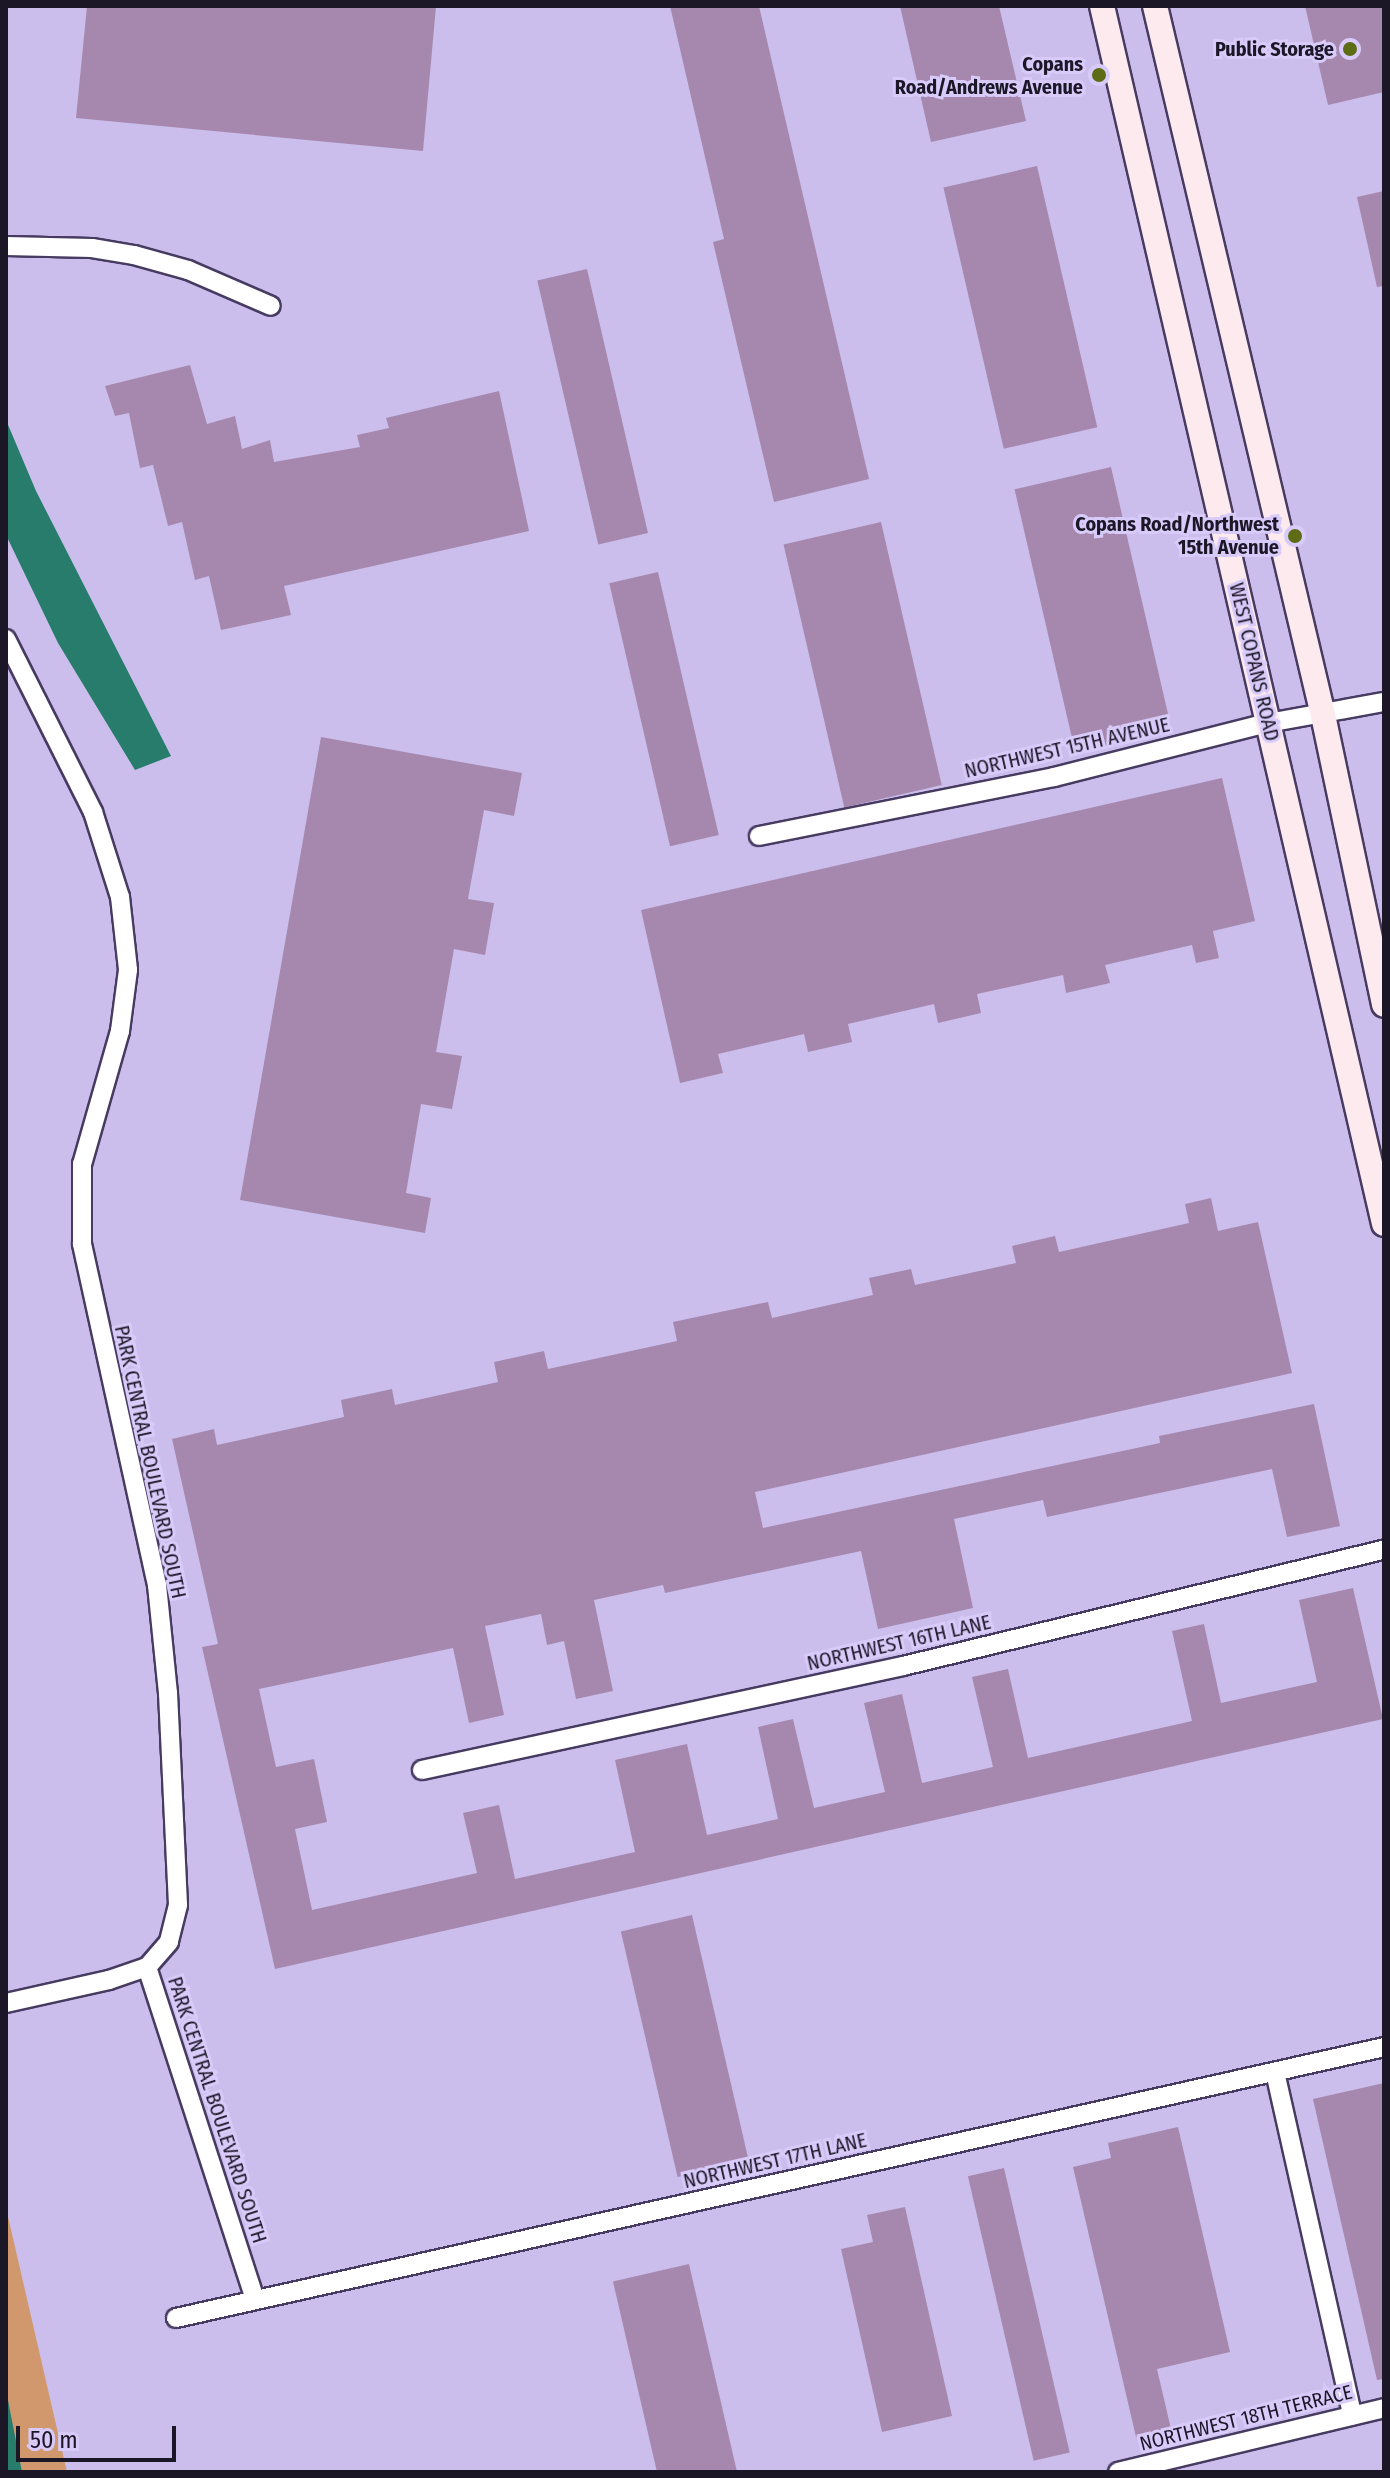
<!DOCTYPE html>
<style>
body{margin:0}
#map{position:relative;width:1390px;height:2478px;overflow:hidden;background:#cbbeec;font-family:"Fira Sans Condensed",sans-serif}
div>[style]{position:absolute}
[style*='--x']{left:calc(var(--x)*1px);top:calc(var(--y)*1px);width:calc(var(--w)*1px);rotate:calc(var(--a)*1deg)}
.green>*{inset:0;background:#d0986c}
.water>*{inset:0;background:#277c6c}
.building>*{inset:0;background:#a688ae;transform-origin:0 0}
.roads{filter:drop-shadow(2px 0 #473b61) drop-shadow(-2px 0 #473b61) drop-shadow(0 2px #473b61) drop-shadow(0 -2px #473b61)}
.minor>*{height:18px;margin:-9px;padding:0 9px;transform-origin:9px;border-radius:9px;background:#fff}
.secondary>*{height:24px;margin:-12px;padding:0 12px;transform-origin:12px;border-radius:12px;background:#fceaef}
.dots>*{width:22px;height:22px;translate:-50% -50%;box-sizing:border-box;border:4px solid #d8cbfa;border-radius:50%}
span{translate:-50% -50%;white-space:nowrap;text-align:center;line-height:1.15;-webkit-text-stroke:6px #d8cbfa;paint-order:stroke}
.poi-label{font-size:20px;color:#1c1727;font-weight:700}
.right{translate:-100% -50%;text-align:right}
.street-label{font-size:20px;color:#1c1727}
.frame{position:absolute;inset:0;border:8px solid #1c1727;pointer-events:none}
.scale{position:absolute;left:16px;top:2426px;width:160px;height:36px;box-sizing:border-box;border:4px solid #1c1727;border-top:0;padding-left:10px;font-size:24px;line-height:28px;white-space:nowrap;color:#1c1727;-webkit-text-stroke:6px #d8cbfa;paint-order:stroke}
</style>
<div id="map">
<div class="green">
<i style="clip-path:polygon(6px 2208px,67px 2472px,6px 2472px)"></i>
</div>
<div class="water">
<i style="clip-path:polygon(6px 420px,36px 491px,171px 756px,135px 770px,58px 643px,6px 535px)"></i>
<i style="clip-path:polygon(6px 2390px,22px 2472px,6px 2472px)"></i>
</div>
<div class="building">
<i style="clip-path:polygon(87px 6px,436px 6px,423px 151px,76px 118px)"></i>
<i style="clip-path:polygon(670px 6px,759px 6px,869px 479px,774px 502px,713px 242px,724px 239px)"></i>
<i style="clip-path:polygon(900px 6px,999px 6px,1026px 121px,931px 142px)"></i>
<i style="clip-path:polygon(1305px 6px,1384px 6px,1384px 92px,1328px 105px)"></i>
<i style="left:1037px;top:166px;width:268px;height:96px;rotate:77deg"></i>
<i style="clip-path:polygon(1384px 191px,1384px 286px,1377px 287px,1357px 197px)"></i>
<i style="left:587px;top:269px;width:271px;height:51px;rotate:77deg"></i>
<i style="clip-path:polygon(190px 365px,207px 424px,235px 416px,242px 449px,270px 440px,274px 462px,360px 447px,357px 435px,389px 428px,386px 418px,499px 391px,529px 531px,284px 586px,291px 615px,221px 630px,209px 576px,195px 580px,182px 522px,168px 526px,153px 465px,140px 468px,129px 413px,115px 416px,105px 386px)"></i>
<i style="left:1111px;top:467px;width:271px;height:99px;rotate:77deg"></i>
<i style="left:881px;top:522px;width:270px;height:100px;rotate:77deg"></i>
<i style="left:658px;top:572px;width:270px;height:50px;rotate:77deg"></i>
<i style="clip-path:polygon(321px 737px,522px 773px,514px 816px,484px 810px,468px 899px,494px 903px,485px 955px,454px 949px,436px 1052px,462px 1056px,452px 1109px,421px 1104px,406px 1193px,431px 1198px,425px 1233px,240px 1200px)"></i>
<i style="clip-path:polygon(1222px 778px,1255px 921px,1213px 931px,1219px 958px,1196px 963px,1192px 945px,1105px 965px,1110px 983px,1066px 993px,1063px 975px,977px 994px,981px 1013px,938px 1023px,934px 1004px,848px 1024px,852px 1042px,808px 1052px,804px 1034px,718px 1054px,723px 1073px,680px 1083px,641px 910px)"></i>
<i style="clip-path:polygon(1211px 1198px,1218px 1231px,1258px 1222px,1292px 1373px,755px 1492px,763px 1528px,1160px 1443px,1159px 1436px,1314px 1404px,1340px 1526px,1287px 1537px,1272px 1469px,1047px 1517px,1043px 1500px,954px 1519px,973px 1608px,878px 1629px,861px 1551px,665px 1593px,663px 1585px,594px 1600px,613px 1691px,576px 1699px,564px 1641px,547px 1645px,541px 1614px,485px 1626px,504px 1715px,469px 1723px,453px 1648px,259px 1689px,276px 1767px,314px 1759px,327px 1822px,295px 1829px,312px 1910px,477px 1873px,463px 1813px,499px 1805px,515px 1879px,635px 1852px,615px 1760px,687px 1744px,707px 1835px,778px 1819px,758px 1727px,793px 1719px,814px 1808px,885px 1792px,864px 1703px,902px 1694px,922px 1783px,993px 1767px,972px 1677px,1008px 1669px,1028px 1758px,1192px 1721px,1172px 1631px,1204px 1624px,1221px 1703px,1317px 1682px,1299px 1600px,1353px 1588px,1383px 1719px,275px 1969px,202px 1647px,218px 1644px,172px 1439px,214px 1429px,217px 1445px,344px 1417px,341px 1400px,392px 1389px,395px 1405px,498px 1382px,494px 1362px,544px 1351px,548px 1369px,677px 1341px,673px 1322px,768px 1302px,772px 1318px,873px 1295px,869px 1278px,911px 1269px,915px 1285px,1016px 1263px,1012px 1246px,1055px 1236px,1059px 1252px,1189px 1223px,1185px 1204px)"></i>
<i style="left:692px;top:1915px;width:252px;height:73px;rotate:77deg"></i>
<i style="clip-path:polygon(1384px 2083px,1384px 2379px,1377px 2380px,1313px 2099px)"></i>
<i style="clip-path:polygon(1178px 2127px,1230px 2352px,1157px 2369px,1171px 2429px,1136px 2437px,1073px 2167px,1111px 2158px,1108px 2143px)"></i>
<i style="left:1004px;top:2168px;width:292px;height:37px;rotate:77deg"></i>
<i style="clip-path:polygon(905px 2207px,952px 2416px,882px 2432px,841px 2249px,873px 2242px,867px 2215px)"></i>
<i style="left:689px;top:2264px;width:213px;height:78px;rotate:77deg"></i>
</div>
<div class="roads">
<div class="minor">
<i style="--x:6;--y:246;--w:86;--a:1.3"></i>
<i style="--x:92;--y:248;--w:43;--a:9.5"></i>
<i style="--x:134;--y:255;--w:56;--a:15.5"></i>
<i style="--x:188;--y:270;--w:90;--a:23.4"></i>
<i style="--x:6;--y:639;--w:194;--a:63.3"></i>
<i style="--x:93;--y:812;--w:89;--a:72.4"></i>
<i style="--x:120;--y:897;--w:73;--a:83.7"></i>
<i style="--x:128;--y:970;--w:62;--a:97.5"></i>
<i style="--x:120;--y:1031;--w:138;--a:105.9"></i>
<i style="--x:82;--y:1164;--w:80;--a:90"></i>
<i style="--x:82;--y:1244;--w:349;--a:77.6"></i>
<i style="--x:157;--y:1585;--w:109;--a:84.2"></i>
<i style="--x:168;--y:1693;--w:212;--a:87.3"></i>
<i style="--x:178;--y:1905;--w:38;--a:104"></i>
<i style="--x:169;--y:1942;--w:33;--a:131"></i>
<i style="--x:147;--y:1967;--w:349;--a:72"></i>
<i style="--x:759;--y:836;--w:301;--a:-11.3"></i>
<i style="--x:1054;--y:777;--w:221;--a:-14.2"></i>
<i style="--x:1268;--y:723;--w:118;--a:-10.3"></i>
<i style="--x:422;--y:1770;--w:492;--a:-12.2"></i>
<i style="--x:903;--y:1666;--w:495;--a:-13.6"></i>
<i style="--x:6;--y:2003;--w:106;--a:-12.6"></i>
<i style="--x:109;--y:1980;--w:40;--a:-18.9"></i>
<i style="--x:1275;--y:2072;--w:352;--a:77.3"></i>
<i style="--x:176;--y:2318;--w:1238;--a:-12.64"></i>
<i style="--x:1118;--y:2472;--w:274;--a:-13.5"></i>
</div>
<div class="secondary">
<i style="--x:1102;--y:6;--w:1250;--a:76.96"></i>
<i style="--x:1155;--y:6;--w:729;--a:76.67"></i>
<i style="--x:1323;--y:715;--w:296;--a:78.1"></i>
</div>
</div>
<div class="dots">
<i style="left:1350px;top:49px;background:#5e6c15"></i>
<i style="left:1099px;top:75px;background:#5e6c15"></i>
<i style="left:1295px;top:536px;background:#5e6c15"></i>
</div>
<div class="poi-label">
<span class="right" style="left:1334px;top:49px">Public Storage</span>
<span class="right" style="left:1083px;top:76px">Copans<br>Road/Andrews Avenue</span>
<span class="right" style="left:1279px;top:536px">Copans Road/Northwest<br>15th Avenue</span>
</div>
<div class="street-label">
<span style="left:1254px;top:662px;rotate:77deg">WEST COPANS ROAD</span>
<span style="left:1067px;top:748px;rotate:-13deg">NORTHWEST 15TH AVENUE</span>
<span style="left:150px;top:1462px;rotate:78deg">PARK CENTRAL BOULEVARD SOUTH</span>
<span style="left:899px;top:1643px;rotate:-13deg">NORTHWEST 16TH LANE</span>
<span style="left:217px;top:2110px;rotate:72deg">PARK CENTRAL BOULEVARD SOUTH</span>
<span style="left:775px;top:2161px;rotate:-13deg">NORTHWEST 17TH LANE</span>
<span style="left:1246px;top:2418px;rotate:-14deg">NORTHWEST 18TH TERRACE</span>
</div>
<div class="frame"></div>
<div class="scale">50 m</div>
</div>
